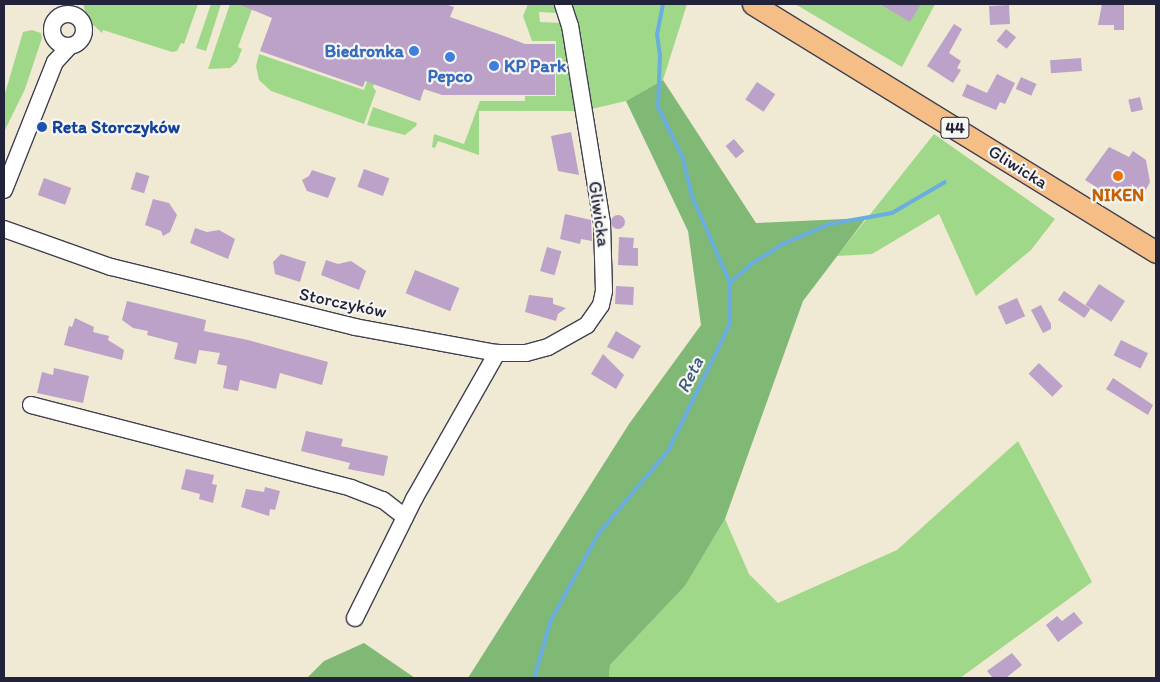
<!DOCTYPE html>
<meta charset="utf-8">
<style>
body{margin:0}
#map{position:relative;width:1160px;height:682px;overflow:hidden;background:#f0e9d3;font-family:Itim,sans-serif}
div>[style]{position:absolute}
[style*='--x']{left:calc(var(--x)*1px);top:calc(var(--y)*1px);width:calc(var(--w)*1px);rotate:calc(var(--a)*1deg)}
.green>*{inset:0;background:#a0d88a}
.forest>*{inset:0;background:#80b876}
.stream>*{height:4px;margin:-2px;padding:0 2px;transform-origin:2px;border-radius:2px;background:#6aaee0}
.building>*{inset:0;background:#bca1c8;transform-origin:0 0}
.round{border-radius:50%}
.roads{filter:drop-shadow(1px 0 #414052) drop-shadow(-1px 0 #414052) drop-shadow(0 1px #414052) drop-shadow(0 -1px #414052)}
.minor>*{height:16px;margin:-8px;padding:0 8px;transform-origin:8px;border-radius:8px;background:#fff}
.minor>.ring{margin:-8px;padding:0;box-sizing:content-box;background:none;border:16px solid #fff;border-radius:50%}
.major>*{height:21px;margin:-10.5px;padding:0 10.5px;transform-origin:10.5px;border-radius:10.5px;background:#f5be86}
.dots>*{width:14px;height:14px;translate:-50% -50%;box-sizing:border-box;border:2px solid #f6f6f2;border-radius:50%}
span{translate:-50% -50%;white-space:nowrap;text-align:center;line-height:1.15;-webkit-text-stroke:4.5px #f6f6f2;paint-order:stroke}
.shield-label span{padding:1px 4px;background:#f6f6f2;border:1px solid;border-radius:4px;-webkit-text-stroke-width:0}
.shield-label{font-size:16px;color:#22223b;font-weight:700}
.shop-label{font-size:18px;color:#366cbe;font-weight:700}
.right{translate:-100% -50%;text-align:right}
.left{translate:0 -50%;text-align:left}
.transit-label{font-size:18px;color:#164399;font-weight:700}
.street-label{font-size:18px;color:#22223b}
.food-label{font-size:18px;color:#c56008;font-weight:700}
.water-label{font-size:19px;color:#3f5a7d;font-style:italic}
.frame{position:absolute;inset:0;border:5px solid #22223b;pointer-events:none}
</style>
<div id="map">
<div class="green">
<i style="clip-path:polygon(83px 4px,198px 4px,184px 44px,181px 43px,177px 51px,172px 52px,103px 30px,102px 33px,88px 20px)"></i>
<i style="clip-path:polygon(211px 4px,221px 4px,206px 51px,196px 48px)"></i>
<i style="clip-path:polygon(230px 4px,254px 4px,238px 47px,242px 49px,237px 62px,230px 68px,208px 69px)"></i>
<i style="clip-path:polygon(395px 4px,405px 4px,373px 87px,376px 91px,364px 124px,271px 91px,259px 80px,256px 66px,259px 54px,364px 90px)"></i>
<i style="clip-path:polygon(528px 4px,560px 4px,556px 13px,539px 12px,540px 22px,563px 23px,581px 111px,479px 111px,479px 155px,438px 141px,435px 148px,432px 147px,434px 134px,464px 144px,480px 101px,525px 101px,525px 96px,556px 96px,556px 41px,532px 41px,523px 16px)"></i>
<i style="clip-path:polygon(568px 4px,687px 4px,663px 80px,626px 101px,587px 110px)"></i>
<i style="clip-path:polygon(795px 4px,935px 4px,902px 67px)"></i>
<i style="clip-path:polygon(32px 30px,41px 33px,42px 38px,25px 89px,4px 132px,4px 97px,23px 32px)"></i>
<i style="clip-path:polygon(373px 107px,417px 123px,416px 126px,405px 135px,367px 125px)"></i>
<i style="clip-path:polygon(934px 134px,1055px 219px,1031px 250px,976px 296px,939px 214px,872px 254px,837px 256px)"></i>
<i style="clip-path:polygon(1018px 441px,1092px 582px,960px 678px,609px 678px,610px 665px,685px 586px,725px 519px,749px 574px,778px 603px,897px 550px)"></i>
</div>
<div class="forest">
<i style="clip-path:polygon(663px 80px,756px 223px,866px 218px,803px 301px,725px 519px,685px 586px,610px 665px,609px 678px,468px 678px,629px 424px,701px 325px,688px 231px,626px 101px)"></i>
<i style="clip-path:polygon(364px 643px,415px 678px,307px 678px,324px 661px)"></i>
</div>
<div class="stream">
<i style="--x:663;--y:4;--w:31;--a:101"></i>
<i style="--x:657;--y:34;--w:22;--a:82"></i>
<i style="--x:660;--y:56;--w:51;--a:92.2"></i>
<i style="--x:658;--y:107;--w:57;--a:63.9"></i>
<i style="--x:683;--y:158;--w:37;--a:77"></i>
<i style="--x:691;--y:194;--w:97;--a:66.3"></i>
<i style="--x:534;--y:678;--w:60;--a:-73.7"></i>
<i style="--x:551;--y:620;--w:99;--a:-61.1"></i>
<i style="--x:599;--y:533;--w:107;--a:-49.9"></i>
<i style="--x:668;--y:451;--w:141;--a:-64"></i>
<i style="--x:730;--y:324;--w:41;--a:-90"></i>
<i style="--x:730;--y:283;--w:28;--a:-42"></i>
<i style="--x:751;--y:264;--w:40;--a:-32"></i>
<i style="--x:785;--y:243;--w:49;--a:-22.9"></i>
<i style="--x:830;--y:224;--w:63;--a:-10.1"></i>
<i style="--x:892;--y:213;--w:61;--a:-30.3"></i>
</div>
<div class="building">
<i style="clip-path:polygon(238px 4px,445px 4px,454px 7px,450px 17px,504px 36px,525px 44px,555px 44px,555px 95px,442px 95px,424px 89px,420px 101px,365px 81px,363px 87px,260px 51px,272px 18px)"></i>
<i style="clip-path:polygon(880px 4px,921px 4px,910px 22px)"></i>
<i style="clip-path:polygon(1102px 4px,1124px 4px,1124px 30px,1114px 30px,1114px 25px,1098px 25px)"></i>
<i style="left:1009px;top:5px;width:19px;height:20px;rotate:87deg"></i>
<i style="clip-path:polygon(954px 24px,962px 29px,949px 53px,961px 61px,957px 68px,961px 70px,953px 83px,927px 66px)"></i>
<i style="left:1006px;top:29px;width:13px;height:15px;rotate:39deg"></i>
<i style="left:1081px;top:58px;width:13px;height:31px;rotate:86deg"></i>
<i style="clip-path:polygon(997px 74px,1015px 83px,1005px 104px,1000px 102px,996px 110px,962px 96px,967px 84px,987px 93px)"></i>
<i style="left:1021px;top:77px;width:17px;height:13px;rotate:24deg"></i>
<i style="left:757px;top:82px;width:22px;height:21px;rotate:34deg"></i>
<i style="left:1140px;top:97px;width:13px;height:12px;rotate:77deg"></i>
<i style="clip-path:polygon(571px 132px,579px 175px,558px 171px,551px 136px)"></i>
<i style="left:734px;top:139px;width:16px;height:11px;rotate:50deg"></i>
<i style="clip-path:polygon(1109px 147px,1129px 157px,1133px 151px,1146px 160px,1150px 182px,1139px 203px,1125px 193px,1119px 202px,1085px 180px)"></i>
<i style="left:364px;top:169px;width:27px;height:19px;rotate:20deg"></i>
<i style="clip-path:polygon(312px 170px,336px 178px,328px 198px,307px 191px,302px 180px,309px 176px)"></i>
<i style="left:136px;top:172px;width:14px;height:18px;rotate:17deg"></i>
<i style="left:44px;top:178px;width:29px;height:18px;rotate:20deg"></i>
<i style="clip-path:polygon(153px 199px,169px 203px,177px 215px,170px 232px,163px 236px,161px 231px,145px 225px)"></i>
<i style="clip-path:polygon(565px 214px,591px 220px,592px 241px,581px 239px,580px 244px,560px 239px)"></i>
<i class="round" style="left:611px;top:215px;width:14px;height:14px"></i>
<i style="clip-path:polygon(195px 228px,207px 232px,219px 230px,235px 239px,228px 259px,190px 243px)"></i>
<i style="clip-path:polygon(619px 237px,634px 238px,633px 248px,638px 248px,638px 266px,618px 265px)"></i>
<i style="left:547px;top:247px;width:15px;height:25px;rotate:16deg"></i>
<i style="clip-path:polygon(281px 254px,306px 262px,300px 282px,275px 274px,273px 262px)"></i>
<i style="clip-path:polygon(326px 260px,338px 264px,351px 261px,366px 271px,359px 290px,321px 275px)"></i>
<i style="left:415px;top:270px;width:48px;height:25px;rotate:22deg"></i>
<i style="left:1099px;top:284px;width:31px;height:25px;rotate:33deg"></i>
<i style="left:616px;top:286px;width:18px;height:18px;rotate:3deg"></i>
<i style="left:1064px;top:291px;width:32px;height:11px;rotate:34deg"></i>
<i style="clip-path:polygon(529px 295px,553px 298px,553px 304px,566px 308px,558px 314px,556px 321px,525px 312px)"></i>
<i style="left:1017px;top:298px;width:20px;height:21px;rotate:66deg"></i>
<i style="clip-path:polygon(127px 301px,206px 320px,204px 331px,248px 340px,328px 362px,322px 385px,280px 373px,276px 389px,240px 380px,238px 391px,223px 388px,227px 366px,217px 364px,220px 353px,199px 350px,196px 364px,174px 359px,178px 343px,147px 335px,148px 331px,133px 328px,122px 320px)"></i>
<i style="clip-path:polygon(1041px 305px,1051px 324px,1051px 329px,1043px 333px,1031px 310px)"></i>
<i style="clip-path:polygon(75px 318px,94px 327px,93px 332px,109px 336px,108px 340px,124px 350px,122px 360px,64px 345px,69px 326px,72px 327px)"></i>
<i style="clip-path:polygon(616px 331px,641px 346px,633px 359px,607px 347px)"></i>
<i style="left:1121px;top:340px;width:30px;height:17px;rotate:26deg"></i>
<i style="clip-path:polygon(603px 354px,624px 375px,616px 389px,591px 374px)"></i>
<i style="left:1039px;top:363px;width:33px;height:15px;rotate:44deg"></i>
<i style="clip-path:polygon(54px 368px,89px 376px,83px 403px,37px 393px,42px 372px,53px 375px)"></i>
<i style="clip-path:polygon(1113px 378px,1153px 405px,1148px 415px,1106px 389px)"></i>
<i style="clip-path:polygon(306px 431px,343px 439px,341px 446px,388px 456px,384px 476px,348px 469px,350px 463px,301px 451px)"></i>
<i style="clip-path:polygon(186px 469px,214px 475px,212px 484px,217px 485px,213px 503px,199px 499px,200px 494px,181px 489px)"></i>
<i style="clip-path:polygon(265px 487px,280px 491px,275px 510px,270px 509px,269px 516px,241px 507px,246px 489px,264px 492px)"></i>
<i style="clip-path:polygon(1074px 612px,1083px 623px,1058px 642px,1046px 625px,1057px 616px,1062px 621px)"></i>
<i style="clip-path:polygon(1012px 653px,1022px 665px,1006px 678px,993px 678px,987px 671px)"></i>
</div>
<div class="roads">
<div class="minor">
<i class="ring" style="left:52px;top:14px;width:16px;height:16px"></i>
<i style="--x:4;--y:190;--w:138;--a:-68.3"></i>
<i style="--x:55;--y:62;--w:22;--a:-47"></i>
<i style="--x:4;--y:229;--w:114;--a:19.6"></i>
<i style="--x:111;--y:267;--w:251;--a:13.8"></i>
<i style="--x:355;--y:327;--w:144;--a:10.4"></i>
<i style="--x:497;--y:353;--w:29;--a:0"></i>
<i style="--x:526;--y:353;--w:23;--a:-15"></i>
<i style="--x:548;--y:347;--w:45;--a:-29.4"></i>
<i style="--x:587;--y:325;--w:24;--a:-55"></i>
<i style="--x:601;--y:305;--w:14;--a:-78"></i>
<i style="--x:604;--y:291;--w:68;--a:-91.7"></i>
<i style="--x:602;--y:223;--w:200;--a:-99.2"></i>
<i style="--x:570;--y:26;--w:23;--a:-108"></i>
<i style="--x:31;--y:405;--w:331;--a:14.5"></i>
<i style="--x:351;--y:488;--w:34;--a:21"></i>
<i style="--x:383;--y:500;--w:28;--a:38"></i>
<i style="--x:355;--y:618;--w:133;--a:-63.6"></i>
<i style="--x:414;--y:499;--w:168;--a:-60.4"></i>
</div>
<div class="major">
<i style="--x:753;--y:4;--w:473;--a:31.6"></i>
</div>
</div>
<div class="dots">
<i style="left:414px;top:51px;background:#3f7fe0"></i>
<i style="left:450px;top:57px;background:#3f7fe0"></i>
<i style="left:494px;top:66px;background:#3f7fe0"></i>
<i style="left:42px;top:127px;background:#1a4fb4"></i>
<i style="left:1118px;top:176px;background:#e8710a"></i>
</div>
<div class="shield-label">
<span style="left:955px;top:128px">44</span>
</div>
<div class="shop-label">
<span class="right" style="left:404px;top:51px">Biedronka</span>
<span class="left" style="left:504px;top:66px">KP Park</span>
<span style="left:450px;top:76px">Pepco</span>
</div>
<div class="transit-label">
<span class="left" style="left:52px;top:127px">Reta Storczyków</span>
</div>
<div class="street-label">
<span style="left:1018px;top:167px;rotate:32deg">Gliwicka</span>
<span style="left:599px;top:214px;rotate:82deg">Gliwicka</span>
<span style="left:343px;top:303px;rotate:12deg">Storczyków</span>
</div>
<div class="food-label">
<span style="left:1118px;top:195px">NIKEN</span>
</div>
<div class="water-label">
<span style="left:690px;top:375px;rotate:-64deg">Reta</span>
</div>
<div class="frame"></div>
</div>
